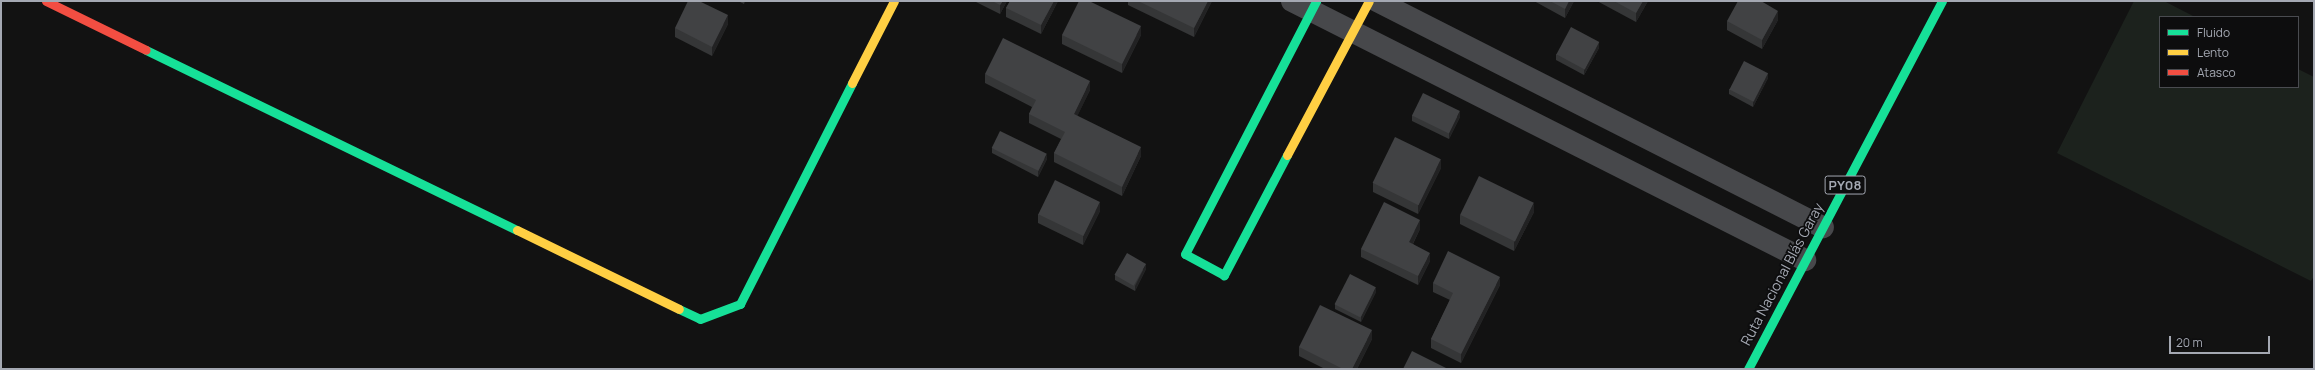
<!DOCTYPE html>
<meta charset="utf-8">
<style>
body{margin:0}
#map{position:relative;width:2315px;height:370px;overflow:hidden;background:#121212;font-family:Manrope,sans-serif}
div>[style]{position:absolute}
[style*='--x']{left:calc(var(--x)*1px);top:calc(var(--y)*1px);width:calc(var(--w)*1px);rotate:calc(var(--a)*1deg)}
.green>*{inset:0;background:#1c221d}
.street>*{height:22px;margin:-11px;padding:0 11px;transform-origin:11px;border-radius:11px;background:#47484b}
.fast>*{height:9px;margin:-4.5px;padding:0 4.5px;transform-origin:4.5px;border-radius:4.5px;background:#16e098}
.slow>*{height:9px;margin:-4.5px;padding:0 4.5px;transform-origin:4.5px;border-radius:4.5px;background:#ffcf43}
.jam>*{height:9px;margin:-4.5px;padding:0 4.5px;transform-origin:4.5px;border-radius:4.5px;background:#f24e42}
.wall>*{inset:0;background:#353637}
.shaded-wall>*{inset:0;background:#222223}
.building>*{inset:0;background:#414244;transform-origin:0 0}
span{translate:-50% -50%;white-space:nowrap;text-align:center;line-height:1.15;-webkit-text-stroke:3.5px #0d0d0e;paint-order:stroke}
.shield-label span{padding:1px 3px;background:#0d0d0e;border:1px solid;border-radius:3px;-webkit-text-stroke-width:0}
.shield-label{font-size:13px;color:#a4a8b2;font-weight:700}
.street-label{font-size:14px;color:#a4a8b2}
.frame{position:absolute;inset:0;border:2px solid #a4a8b2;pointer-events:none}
.legend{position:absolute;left:2159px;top:16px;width:140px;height:72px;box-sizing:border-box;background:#0d0d0e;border:1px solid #494b50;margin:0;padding:5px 7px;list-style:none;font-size:12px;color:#a4a8b2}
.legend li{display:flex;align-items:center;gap:8px;height:20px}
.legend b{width:20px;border:1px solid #494b50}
.scale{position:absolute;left:2169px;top:336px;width:101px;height:18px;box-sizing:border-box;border:2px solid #a4a8b2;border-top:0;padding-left:5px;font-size:12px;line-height:14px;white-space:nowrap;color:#a4a8b2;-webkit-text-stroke:3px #0d0d0e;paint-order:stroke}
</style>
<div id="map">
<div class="green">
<i style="clip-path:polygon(2134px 1px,2164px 1px,2195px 17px,2160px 17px,2160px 87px,2298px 87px,2298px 69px,2314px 77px,2314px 276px,2311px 281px,2057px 153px)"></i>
</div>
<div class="street">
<i style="--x:1292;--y:1;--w:575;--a:26.79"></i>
<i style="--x:1377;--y:1;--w:500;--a:26.9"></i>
</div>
<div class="fast">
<i style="--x:146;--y:50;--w:412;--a:25.9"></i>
<i style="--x:1287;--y:155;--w:136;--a:117.7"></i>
<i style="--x:1224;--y:275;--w:44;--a:-151.7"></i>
<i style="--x:1185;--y:254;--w:285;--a:-62.6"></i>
<i style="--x:679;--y:309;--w:23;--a:25"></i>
<i style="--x:700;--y:319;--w:43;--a:-20.6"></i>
<i style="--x:740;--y:304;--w:248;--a:-63.1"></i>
<i style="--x:1748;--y:369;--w:416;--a:-62.2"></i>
</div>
<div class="slow">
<i style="--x:852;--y:83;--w:92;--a:-62.9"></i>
<i style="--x:1287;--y:155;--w:174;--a:-62"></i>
<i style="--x:517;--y:230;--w:180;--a:26"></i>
</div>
<div class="jam">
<i style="--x:46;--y:1;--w:111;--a:26.1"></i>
</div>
<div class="wall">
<i style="clip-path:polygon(738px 1px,745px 1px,744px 4px)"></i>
<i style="clip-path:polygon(974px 1px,1007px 1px,1000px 14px)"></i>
<i style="clip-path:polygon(1010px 1px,1058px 1px,1041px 34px,1006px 17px,1006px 8px)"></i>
<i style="clip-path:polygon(1128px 1px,1212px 1px,1194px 37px,1128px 5px)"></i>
<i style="clip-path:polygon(1534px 1px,1574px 1px,1565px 18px)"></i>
<i style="clip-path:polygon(1597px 1px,1648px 1px,1636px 22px)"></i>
<i style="clip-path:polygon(1778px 20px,1762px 49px,1727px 30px,1727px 21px)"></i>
<i style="clip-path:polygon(728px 24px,712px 56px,675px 37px,675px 28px)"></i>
<i style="clip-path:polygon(1062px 35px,1141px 35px,1122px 73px,1062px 44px)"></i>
<i style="clip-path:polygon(1599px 48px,1584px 75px,1556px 60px,1556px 54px)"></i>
<i style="clip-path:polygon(985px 74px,1090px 90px,1077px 116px,1141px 156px,1122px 196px,1054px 162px,1054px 153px,1061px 139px,1029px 123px,1029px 114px,1032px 107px,985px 83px)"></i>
<i style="clip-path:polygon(1768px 78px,1753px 107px,1729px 94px,1729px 89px)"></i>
<i style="clip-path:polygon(1412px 115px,1460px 117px,1449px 139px,1412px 121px)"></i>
<i style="clip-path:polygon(992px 148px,1047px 159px,1038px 177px,992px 153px)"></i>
<i style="clip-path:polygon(1441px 168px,1418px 214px,1373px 192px,1373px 183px)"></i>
<i style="clip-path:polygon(1100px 211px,1083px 245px,1038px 223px,1038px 214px)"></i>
<i style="clip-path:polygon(1534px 212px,1514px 251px,1460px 224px,1460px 215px)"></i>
<i style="clip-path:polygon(1420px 229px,1413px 244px,1430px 261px,1418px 285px,1361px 257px,1361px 249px)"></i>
<i style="clip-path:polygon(1146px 269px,1135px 291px,1115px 280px,1115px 275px)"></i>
<i style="clip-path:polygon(1433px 283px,1500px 285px,1461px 363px,1431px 348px,1431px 339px,1450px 300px,1433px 292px)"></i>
<i style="clip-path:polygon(1376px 292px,1361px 322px,1335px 309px,1335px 304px)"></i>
<i style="clip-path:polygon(1372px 339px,1357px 369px,1325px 369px,1299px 356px,1299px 347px)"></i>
</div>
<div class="shaded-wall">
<i style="clip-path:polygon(1003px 1px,1007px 1px,1000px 14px,1000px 5px)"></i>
<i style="clip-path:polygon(1054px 1px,1058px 1px,1041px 34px,1041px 25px)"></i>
<i style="clip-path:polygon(1208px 1px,1212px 1px,1194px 37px,1194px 28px)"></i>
<i style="clip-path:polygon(1569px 1px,1574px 1px,1565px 18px,1565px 9px)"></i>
<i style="clip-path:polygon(1643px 1px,1648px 1px,1636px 22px,1636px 13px)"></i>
<i style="clip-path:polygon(1778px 11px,1778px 20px,1762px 49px,1762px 40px)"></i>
<i style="clip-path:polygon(728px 15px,728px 24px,712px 56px,712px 47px)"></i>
<i style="clip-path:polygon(1141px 26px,1141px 35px,1122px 73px,1122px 64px)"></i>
<i style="clip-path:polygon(1599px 42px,1599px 48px,1584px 75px,1584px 70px)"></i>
<i style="clip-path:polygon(1768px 73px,1768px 78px,1753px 107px,1753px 101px)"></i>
<i style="clip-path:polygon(1090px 81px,1090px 90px,1074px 123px,1074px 114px)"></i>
<i style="clip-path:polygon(1460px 111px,1460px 117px,1449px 139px,1449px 133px)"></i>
<i style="clip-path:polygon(1141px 147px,1141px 156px,1122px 196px,1122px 187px)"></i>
<i style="clip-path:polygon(1047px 154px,1047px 159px,1038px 177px,1038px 171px)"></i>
<i style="clip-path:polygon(1441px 159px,1441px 168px,1418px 214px,1418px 205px)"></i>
<i style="clip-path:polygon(1100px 202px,1100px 211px,1083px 245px,1083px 236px)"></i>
<i style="clip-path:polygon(1534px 203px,1534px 212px,1514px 251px,1514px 242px)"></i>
<i style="clip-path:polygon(1420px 220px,1420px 229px,1409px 251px,1409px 242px)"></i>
<i style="clip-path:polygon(1430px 253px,1430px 261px,1418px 285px,1418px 276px)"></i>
<i style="clip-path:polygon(1146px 264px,1146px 269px,1135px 291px,1135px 286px)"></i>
<i style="clip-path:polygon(1500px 277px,1500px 285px,1461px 363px,1461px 354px)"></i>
<i style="clip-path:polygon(1376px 287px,1376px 292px,1361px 322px,1361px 317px)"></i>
<i style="clip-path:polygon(1372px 330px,1372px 339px,1357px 369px,1352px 369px)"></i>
</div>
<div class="building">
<i style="clip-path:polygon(688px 1px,699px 1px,728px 15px,712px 47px,675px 28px)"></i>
<i style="clip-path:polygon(992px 1px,1003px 1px,1000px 5px)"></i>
<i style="clip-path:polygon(1010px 1px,1054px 1px,1041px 25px,1006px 8px)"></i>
<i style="clip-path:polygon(1079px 1px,1089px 1px,1141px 26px,1122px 64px,1062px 35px)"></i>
<i style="clip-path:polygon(1138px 1px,1208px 1px,1194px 28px)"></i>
<i style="clip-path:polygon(1550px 1px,1569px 1px,1565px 9px)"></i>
<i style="clip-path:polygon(1614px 1px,1643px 1px,1636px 13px)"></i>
<i style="clip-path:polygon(1738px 1px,1761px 1px,1778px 11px,1762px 40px,1727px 21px)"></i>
<i style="left:1571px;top:27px;width:32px;height:31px;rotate:28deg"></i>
<i style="clip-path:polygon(1003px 38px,1090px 81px,1074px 114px,1141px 147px,1122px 187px,1054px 153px,1065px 132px,1029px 114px,1036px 100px,985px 74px)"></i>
<i style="left:1744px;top:61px;width:27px;height:32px;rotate:27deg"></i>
<i style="left:1423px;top:93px;width:41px;height:25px;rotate:26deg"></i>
<i style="left:1000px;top:131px;width:52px;height:19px;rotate:26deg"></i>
<i style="left:1395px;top:137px;width:51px;height:51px;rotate:26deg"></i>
<i style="left:1479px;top:176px;width:61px;height:43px;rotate:26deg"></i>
<i style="left:1055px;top:180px;width:50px;height:38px;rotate:26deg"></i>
<i style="clip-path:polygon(1384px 202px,1420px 220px,1409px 242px,1430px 253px,1418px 276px,1361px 249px)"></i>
<i style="clip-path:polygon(1448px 251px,1500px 277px,1461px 354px,1431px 339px,1453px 293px,1433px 283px)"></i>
<i style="left:1127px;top:253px;width:22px;height:25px;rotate:30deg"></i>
<i style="left:1350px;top:274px;width:29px;height:34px;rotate:27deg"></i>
<i style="clip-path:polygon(1320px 305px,1372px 330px,1352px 369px,1343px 369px,1299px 347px)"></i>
<i style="clip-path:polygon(1412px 351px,1448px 369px,1403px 369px)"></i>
</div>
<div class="shield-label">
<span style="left:1845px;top:185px">PY08</span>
</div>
<div class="street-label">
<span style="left:1782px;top:274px;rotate:-62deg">Ruta Nacional Blás Garay</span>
</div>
<div class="frame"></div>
<ul class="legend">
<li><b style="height:5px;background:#16e098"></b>Fluido</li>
<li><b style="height:5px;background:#ffcf43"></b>Lento</li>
<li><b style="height:5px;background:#f24e42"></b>Atasco</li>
</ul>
<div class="scale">20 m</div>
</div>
